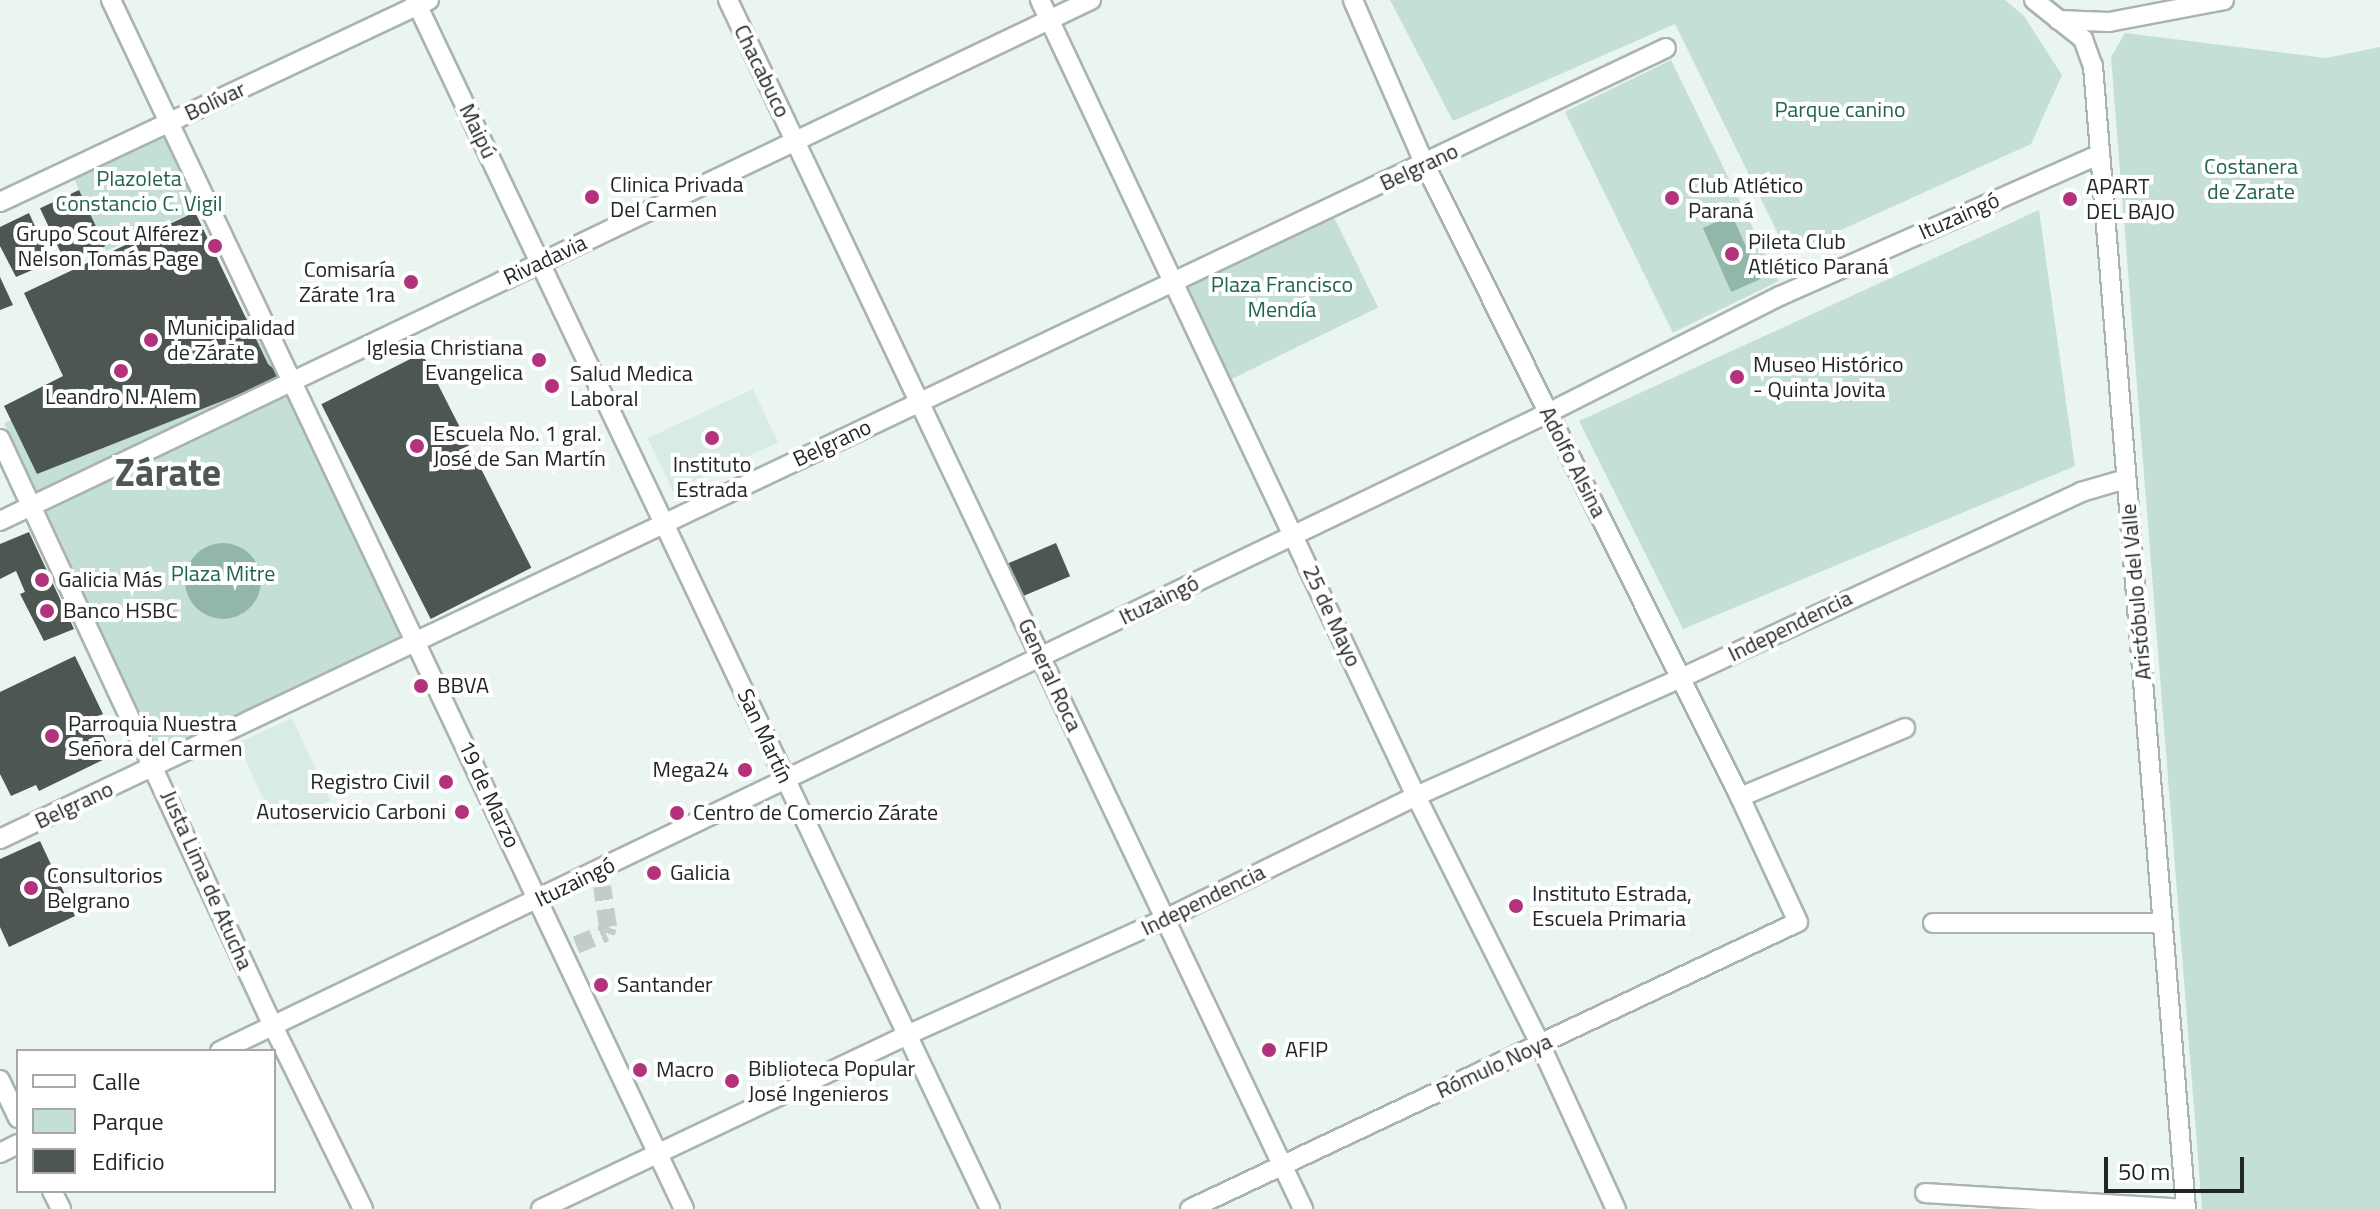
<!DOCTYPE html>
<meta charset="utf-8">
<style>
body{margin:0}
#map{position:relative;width:2380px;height:1209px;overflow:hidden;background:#eaf5f1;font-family:"Titillium Web",sans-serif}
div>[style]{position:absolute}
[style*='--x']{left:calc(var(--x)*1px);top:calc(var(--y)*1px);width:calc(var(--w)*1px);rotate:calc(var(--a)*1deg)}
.built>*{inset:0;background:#d9ece4;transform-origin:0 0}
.green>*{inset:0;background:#c4e0d4;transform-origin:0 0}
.water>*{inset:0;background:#92b7a9;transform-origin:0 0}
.round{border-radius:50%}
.building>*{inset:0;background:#4d5653;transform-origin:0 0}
.minor-tunnel>*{height:18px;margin-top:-9px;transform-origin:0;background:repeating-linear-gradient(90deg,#c2ccc8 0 18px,transparent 0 27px)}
.roads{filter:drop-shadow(2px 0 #a9b3af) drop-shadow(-2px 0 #a9b3af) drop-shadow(0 2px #a9b3af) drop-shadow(0 -2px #a9b3af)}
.minor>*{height:18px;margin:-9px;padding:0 9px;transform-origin:9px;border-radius:9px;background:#fff}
.dots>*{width:22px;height:22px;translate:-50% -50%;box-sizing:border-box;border:4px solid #fff;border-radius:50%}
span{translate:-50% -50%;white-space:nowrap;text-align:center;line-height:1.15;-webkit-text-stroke:8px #fff;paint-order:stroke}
.street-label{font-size:22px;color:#222624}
.park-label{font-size:22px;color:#216450}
.poi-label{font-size:22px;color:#222624}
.left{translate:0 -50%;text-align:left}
.right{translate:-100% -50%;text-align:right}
.town-label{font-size:38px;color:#4e5753;font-weight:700}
.legend{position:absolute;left:16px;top:1049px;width:260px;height:144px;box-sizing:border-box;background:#fff;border:2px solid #a7a8a7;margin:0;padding:10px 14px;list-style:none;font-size:24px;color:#222624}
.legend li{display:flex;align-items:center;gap:16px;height:40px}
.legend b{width:40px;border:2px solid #a7a8a7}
.scale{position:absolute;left:2104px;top:1157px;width:140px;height:36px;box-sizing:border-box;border:4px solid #222624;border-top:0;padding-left:10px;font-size:24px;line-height:28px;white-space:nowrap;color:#222624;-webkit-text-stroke:6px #fff;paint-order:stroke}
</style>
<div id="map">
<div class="built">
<i style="left:753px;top:389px;width:59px;height:116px;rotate:65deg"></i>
<i style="left:292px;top:718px;width:91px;height:60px;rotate:65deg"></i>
</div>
<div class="green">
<i style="clip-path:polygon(1390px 0,2005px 0,2024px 16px,2062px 75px,2031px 144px,1788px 254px,1675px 24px,1453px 121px)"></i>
<i style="clip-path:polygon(2125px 33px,2326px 58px,2380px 47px,2380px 1209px,2202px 1209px,2111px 57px)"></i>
<i style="left:1671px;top:60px;width:246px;height:118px;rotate:64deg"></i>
<i style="left:169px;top:129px;width:86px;height:107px;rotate:66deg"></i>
<i style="clip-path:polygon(2039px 210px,2075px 466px,1683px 629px,1579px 421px)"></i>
<i style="left:1333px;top:215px;width:103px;height:163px;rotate:64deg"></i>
<i style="clip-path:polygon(246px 316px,283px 377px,39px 495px,4px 423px,179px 348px)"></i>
<i style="clip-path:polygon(279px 393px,295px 402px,400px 626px,401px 634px,396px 642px,171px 752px,161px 751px,152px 745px,43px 517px,44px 510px)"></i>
</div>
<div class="water">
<i style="left:1732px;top:215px;width:70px;height:32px;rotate:66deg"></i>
<i class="round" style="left:185px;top:543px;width:76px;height:76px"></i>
</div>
<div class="building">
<i style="left:79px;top:190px;width:62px;height:43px;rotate:65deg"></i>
<i style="clip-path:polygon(195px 212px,268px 364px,283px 377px,37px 474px,4px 406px,63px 376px,24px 293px)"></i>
<i style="clip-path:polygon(29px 213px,51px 262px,16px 277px,0 246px,0 227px)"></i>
<i style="clip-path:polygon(0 277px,13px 305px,0 310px)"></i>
<i style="left:422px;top:353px;width:241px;height:113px;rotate:63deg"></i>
<i style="clip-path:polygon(29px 532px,74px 629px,44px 641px,20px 594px,25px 592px,16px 571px,0 579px,0 544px)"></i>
<i style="left:1056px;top:543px;width:36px;height:52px;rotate:67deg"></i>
<i style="clip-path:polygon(75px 656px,103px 714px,95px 718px,113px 755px,39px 791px,36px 785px,11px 796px,0 774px,0 692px)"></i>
<i style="clip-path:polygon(40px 841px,75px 916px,9px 947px,0 927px,0 859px)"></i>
</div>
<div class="minor-tunnel">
<i style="--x:576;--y:945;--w:32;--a:-22"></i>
<i style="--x:606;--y:933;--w:6;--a:-72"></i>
<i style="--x:608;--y:927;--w:41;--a:-98.3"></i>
</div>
<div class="roads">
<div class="minor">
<i style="--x:111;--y:0;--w:1338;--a:64.64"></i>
<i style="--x:415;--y:0;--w:1339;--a:64.56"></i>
<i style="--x:728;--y:0;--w:1339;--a:64.56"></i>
<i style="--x:1040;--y:0;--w:880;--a:64.72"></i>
<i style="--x:1416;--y:796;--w:277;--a:63.4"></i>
<i style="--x:1540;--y:1044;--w:182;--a:65.3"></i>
<i style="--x:2034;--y:0;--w:63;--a:38.5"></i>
<i style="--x:2083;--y:39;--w:29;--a:70"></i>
<i style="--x:2093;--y:66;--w:1147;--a:85.35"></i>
<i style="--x:2058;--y:20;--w:51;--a:2.2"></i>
<i style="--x:2109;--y:22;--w:117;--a:-10.8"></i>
<i style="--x:0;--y:202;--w:474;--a:-25.2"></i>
<i style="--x:0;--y:439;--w:647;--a:65.06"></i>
<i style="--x:273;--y:1026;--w:204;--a:63.8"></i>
<i style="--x:0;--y:521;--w:1209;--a:-25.53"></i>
<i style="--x:1740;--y:797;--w:179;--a:-22.7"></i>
<i style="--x:0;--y:839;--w:1844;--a:-25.4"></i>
<i style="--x:1933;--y:923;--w:230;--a:0"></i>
<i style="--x:220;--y:1051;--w:1473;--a:-25.66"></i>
<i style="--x:1548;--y:413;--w:260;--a:-26.8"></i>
<i style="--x:1780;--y:296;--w:350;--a:-23.9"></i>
<i style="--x:0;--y:1080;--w:42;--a:64.7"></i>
<i style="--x:0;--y:1153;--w:20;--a:-27"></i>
<i style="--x:52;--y:1191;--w:20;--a:63"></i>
<i style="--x:1925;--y:1193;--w:261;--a:3.5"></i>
<i style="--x:541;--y:1209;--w:405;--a:-25.4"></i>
<i style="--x:907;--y:1035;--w:283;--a:-24.2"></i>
<i style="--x:1165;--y:919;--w:280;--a:-26.1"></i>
<i style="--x:1416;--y:796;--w:290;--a:-24"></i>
<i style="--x:1681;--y:678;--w:441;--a:-24.9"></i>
<i style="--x:2081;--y:492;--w:47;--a:-16.1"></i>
<i style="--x:1190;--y:1209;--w:672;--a:-25.27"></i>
<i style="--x:1798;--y:922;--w:138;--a:-114.9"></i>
<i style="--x:1740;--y:797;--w:706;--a:-116.49"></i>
<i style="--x:1425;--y:165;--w:180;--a:-113.6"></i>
</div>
</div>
<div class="dots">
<i style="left:592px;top:197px;background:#b3327c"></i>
<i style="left:1672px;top:198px;background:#b3327c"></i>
<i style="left:2070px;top:199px;background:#b3327c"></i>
<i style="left:215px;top:246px;background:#b3327c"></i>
<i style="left:1732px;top:254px;background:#b3327c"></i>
<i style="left:411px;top:282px;background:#b3327c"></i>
<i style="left:151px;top:340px;background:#b3327c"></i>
<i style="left:539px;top:360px;background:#b3327c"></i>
<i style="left:121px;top:371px;background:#b3327c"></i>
<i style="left:1737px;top:377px;background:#b3327c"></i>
<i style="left:552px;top:386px;background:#b3327c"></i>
<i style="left:712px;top:438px;background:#b3327c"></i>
<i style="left:417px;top:446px;background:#b3327c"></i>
<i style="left:42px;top:580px;background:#b3327c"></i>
<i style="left:47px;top:611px;background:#b3327c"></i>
<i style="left:421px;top:686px;background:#b3327c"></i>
<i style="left:52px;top:736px;background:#b3327c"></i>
<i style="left:745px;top:770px;background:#b3327c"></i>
<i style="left:446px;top:782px;background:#b3327c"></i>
<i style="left:462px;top:812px;background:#b3327c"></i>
<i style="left:677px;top:813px;background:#b3327c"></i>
<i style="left:654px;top:873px;background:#b3327c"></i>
<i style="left:31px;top:888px;background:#b3327c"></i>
<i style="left:1516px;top:906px;background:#b3327c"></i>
<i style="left:601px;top:985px;background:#b3327c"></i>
<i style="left:1269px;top:1050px;background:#b3327c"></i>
<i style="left:640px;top:1070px;background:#b3327c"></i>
<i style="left:732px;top:1081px;background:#b3327c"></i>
</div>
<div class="street-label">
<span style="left:762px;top:71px;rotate:64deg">Chacabuco</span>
<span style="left:215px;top:101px;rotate:-25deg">Bolívar</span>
<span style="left:478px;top:131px;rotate:64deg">Maipú</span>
<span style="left:1419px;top:167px;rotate:-25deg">Belgrano</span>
<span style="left:1959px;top:216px;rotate:-24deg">Ituzaingó</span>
<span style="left:545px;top:260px;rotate:-25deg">Rivadavia</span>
<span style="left:832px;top:443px;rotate:-25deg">Belgrano</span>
<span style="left:1573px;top:462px;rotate:63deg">Adolfo Alsina</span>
<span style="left:2136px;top:592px;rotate:-95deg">Aristóbulo del Valle</span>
<span style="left:1159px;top:600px;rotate:-26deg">Ituzaingó</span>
<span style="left:1332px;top:616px;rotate:65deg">25 de Mayo</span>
<span style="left:1790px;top:626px;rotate:-26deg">Independencia</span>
<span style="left:1050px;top:675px;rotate:65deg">General Roca</span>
<span style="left:765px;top:736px;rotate:65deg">San Martín</span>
<span style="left:489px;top:794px;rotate:65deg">19 de Marzo</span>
<span style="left:74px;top:805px;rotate:-25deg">Belgrano</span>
<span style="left:207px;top:880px;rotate:66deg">Justa Lima de Atucha</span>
<span style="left:575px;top:882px;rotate:-26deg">Ituzaingó</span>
<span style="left:1203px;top:900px;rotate:-26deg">Independencia</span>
<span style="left:1494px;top:1066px;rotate:-25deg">Rómulo Noya</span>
</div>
<div class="park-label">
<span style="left:1840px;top:110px">Parque canino</span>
<span style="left:2251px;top:179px">Costanera<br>de Zarate</span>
<span style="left:139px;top:191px">Plazoleta<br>Constancio C. Vigil</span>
<span style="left:1282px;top:297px">Plaza Francisco<br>Mendía</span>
<span style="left:223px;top:574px">Plaza Mitre</span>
</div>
<div class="poi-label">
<span class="left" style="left:610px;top:197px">Clinica Privada<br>Del Carmen</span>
<span class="left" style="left:1688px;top:198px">Club Atlético<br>Paraná</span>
<span class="left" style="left:2086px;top:199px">APART<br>DEL BAJO</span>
<span class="right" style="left:199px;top:246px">Grupo Scout Alférez<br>Nelson Tomás Page</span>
<span class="left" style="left:1748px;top:254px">Pileta Club<br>Atlético Paraná</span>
<span class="right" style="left:395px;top:282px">Comisaría<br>Zárate 1ra</span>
<span class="left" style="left:167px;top:340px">Municipalidad<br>de Zárate</span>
<span class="right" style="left:523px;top:360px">Iglesia Christiana<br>Evangelica</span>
<span class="left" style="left:1753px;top:377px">Museo Histórico<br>- Quinta Jovita</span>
<span class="left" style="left:570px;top:386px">Salud Medica<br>Laboral</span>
<span style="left:121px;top:397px">Leandro N. Alem</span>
<span class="left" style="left:433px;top:446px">Escuela No. 1 gral.<br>José de San Martín</span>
<span style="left:712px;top:477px">Instituto<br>Estrada</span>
<span class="left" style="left:58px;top:580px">Galicia Más</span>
<span class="left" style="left:63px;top:611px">Banco HSBC</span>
<span class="left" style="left:437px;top:686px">BBVA</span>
<span class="left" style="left:68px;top:736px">Parroquia Nuestra<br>Señora del Carmen</span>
<span class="right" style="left:729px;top:770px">Mega24</span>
<span class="right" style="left:430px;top:782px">Registro Civil</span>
<span class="right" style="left:446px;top:812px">Autoservicio Carboni</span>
<span class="left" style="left:693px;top:813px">Centro de Comercio Zárate</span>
<span class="left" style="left:670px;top:873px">Galicia</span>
<span class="left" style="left:47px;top:888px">Consultorios<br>Belgrano</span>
<span class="left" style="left:1532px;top:906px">Instituto Estrada,<br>Escuela Primaria</span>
<span class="left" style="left:617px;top:985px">Santander</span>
<span class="left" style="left:1285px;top:1050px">AFIP</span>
<span class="left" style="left:748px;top:1081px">Biblioteca Popular<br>José Ingenieros</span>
<span class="left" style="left:656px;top:1070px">Macro</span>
</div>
<div class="town-label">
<span style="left:168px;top:473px">Zárate</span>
</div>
<ul class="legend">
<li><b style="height:10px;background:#fff"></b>Calle</li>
<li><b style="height:22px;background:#c4e0d4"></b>Parque</li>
<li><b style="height:22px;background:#4d5653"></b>Edificio</li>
</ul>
<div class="scale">50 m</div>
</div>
